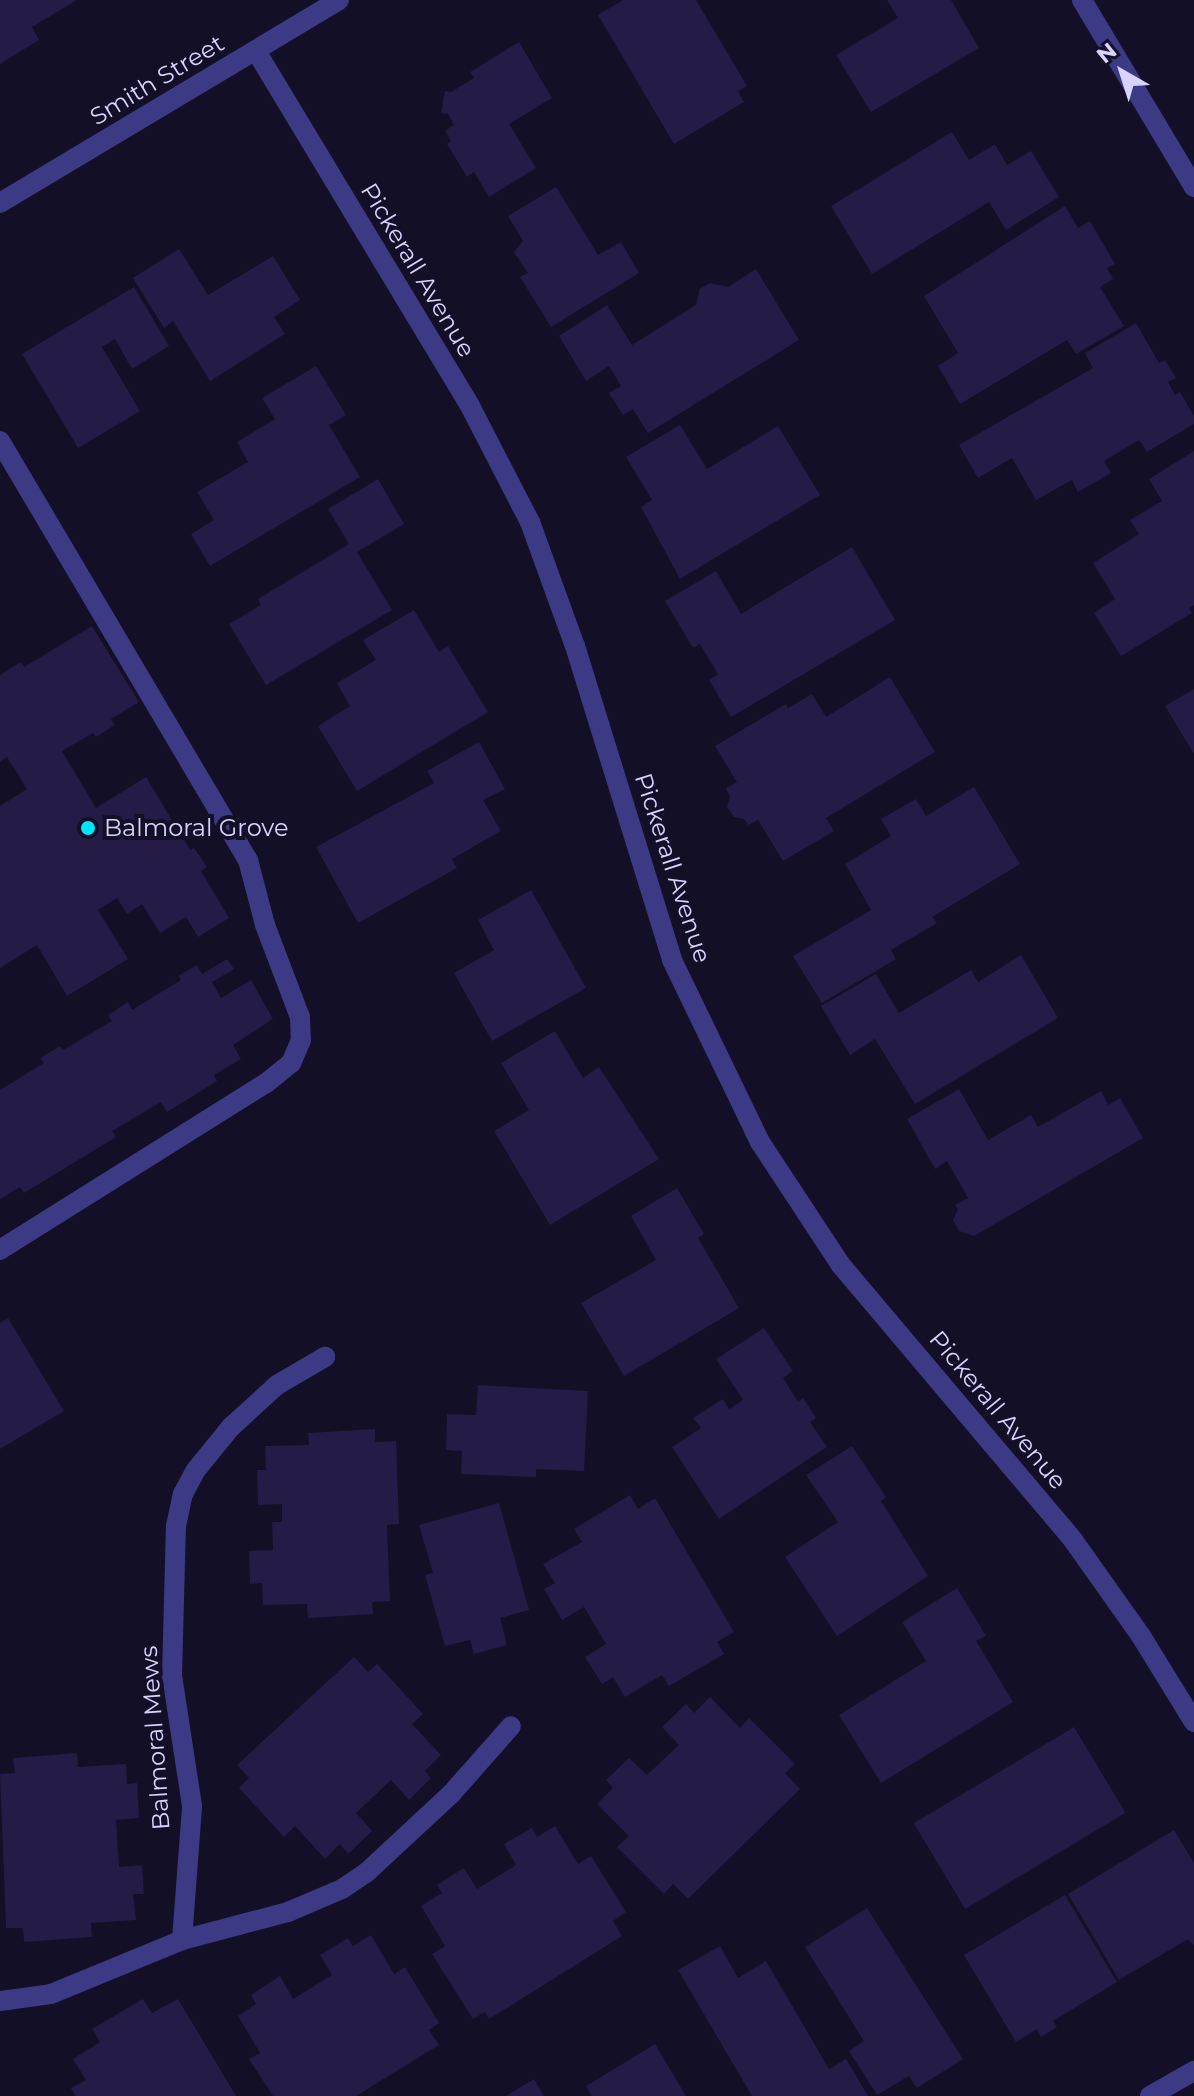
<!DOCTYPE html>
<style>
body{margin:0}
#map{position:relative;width:1194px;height:2096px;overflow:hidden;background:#130f26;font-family:Montserrat,sans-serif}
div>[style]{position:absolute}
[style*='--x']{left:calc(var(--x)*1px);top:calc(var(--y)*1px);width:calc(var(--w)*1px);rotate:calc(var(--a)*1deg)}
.building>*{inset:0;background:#241b47;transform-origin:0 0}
.lane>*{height:20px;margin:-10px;padding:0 10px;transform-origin:10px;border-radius:10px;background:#3d3a85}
.street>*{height:20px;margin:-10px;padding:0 10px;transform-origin:10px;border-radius:10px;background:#3d3a85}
.dots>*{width:22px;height:22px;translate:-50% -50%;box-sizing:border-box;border:4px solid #130f26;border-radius:50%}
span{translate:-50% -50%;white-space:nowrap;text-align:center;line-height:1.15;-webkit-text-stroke:8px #130f26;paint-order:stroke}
.street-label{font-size:24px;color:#d9d4ff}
.poi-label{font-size:24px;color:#d9d4ff}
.left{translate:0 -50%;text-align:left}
.north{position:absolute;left:1082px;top:32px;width:80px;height:80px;-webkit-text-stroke:6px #130f26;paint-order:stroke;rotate:321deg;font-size:22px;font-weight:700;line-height:32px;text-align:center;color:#d9d4ff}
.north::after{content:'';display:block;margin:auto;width:28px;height:36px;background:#d9d4ff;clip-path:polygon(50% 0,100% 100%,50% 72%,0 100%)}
</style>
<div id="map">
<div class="building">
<i style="clip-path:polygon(0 0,77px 0,32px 27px,39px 40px,0 64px)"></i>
<i style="clip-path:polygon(623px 0,696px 0,747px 86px,738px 91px,744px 102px,674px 144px,598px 15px)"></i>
<i style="clip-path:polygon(887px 0,951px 0,979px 48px,871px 112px,836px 55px,898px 18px)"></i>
<i style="clip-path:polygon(519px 42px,552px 98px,509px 124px,536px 168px,489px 197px,474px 172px,467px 177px,447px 144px,451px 141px,445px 131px,454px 125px,448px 114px,441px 113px,445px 91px,451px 92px,474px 78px,470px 72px)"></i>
<i style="clip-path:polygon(952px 132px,969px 160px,995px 144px,1007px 165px,1031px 151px,1059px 197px,1006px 230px,989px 202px,872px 274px,831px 206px)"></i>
<i style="clip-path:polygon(556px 187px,598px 255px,621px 242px,639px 273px,551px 327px,520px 277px,528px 273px,514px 252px,523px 241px,508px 216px)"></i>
<i style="clip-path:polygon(1065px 206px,1078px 228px,1090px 221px,1115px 264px,1107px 268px,1113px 279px,1100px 287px,1124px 326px,1076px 354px,1067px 340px,960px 404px,938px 366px,958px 353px,924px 296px)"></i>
<i style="clip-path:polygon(179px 249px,208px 295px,273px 256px,300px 300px,274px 317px,285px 334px,210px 381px,173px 321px,164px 328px,133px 278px)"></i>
<i style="clip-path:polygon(756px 269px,799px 340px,648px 433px,633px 409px,623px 415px,609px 393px,621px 386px,609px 366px,586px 381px,559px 336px,607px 305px,632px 345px,696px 305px,700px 289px,710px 283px,728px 287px)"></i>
<i style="clip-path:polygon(134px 287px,169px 346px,132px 369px,115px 339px,102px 347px,140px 411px,78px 448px,22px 354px)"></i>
<i style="clip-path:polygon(1136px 323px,1159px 363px,1165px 360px,1176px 378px,1168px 382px,1175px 395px,1180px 392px,1194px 416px,1194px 424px,1147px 452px,1139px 440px,1104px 461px,1111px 473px,1078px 492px,1072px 480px,1036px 500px,1012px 458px,978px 478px,959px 445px,1093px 368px,1085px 353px)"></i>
<i style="clip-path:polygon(316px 366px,346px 415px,329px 425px,360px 477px,210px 566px,191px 534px,214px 520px,197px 492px,248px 462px,237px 442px,275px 419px,262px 398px)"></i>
<i style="clip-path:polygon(680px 425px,707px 469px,778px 426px,820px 495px,680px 579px,641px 507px,652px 500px,626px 457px)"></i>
<i style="clip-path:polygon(1194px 451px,1194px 605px,1189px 608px,1192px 613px,1121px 656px,1094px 613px,1115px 599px,1093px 563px,1139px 534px,1130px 520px,1162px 501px,1149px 479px)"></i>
<i style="clip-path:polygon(378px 479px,404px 524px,357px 552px,392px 610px,266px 685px,229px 624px,261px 605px,258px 599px,349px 544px,328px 509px)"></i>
<i style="clip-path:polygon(852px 547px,895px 620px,731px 717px,709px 680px,718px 674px,700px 644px,693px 648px,665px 601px,716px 571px,741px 614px)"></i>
<i style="clip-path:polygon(414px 610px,439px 652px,448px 646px,488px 712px,357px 791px,318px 726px,350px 706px,337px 683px,376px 660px,363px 640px)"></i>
<i style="clip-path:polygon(92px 626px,139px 702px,111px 719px,115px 725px,96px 737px,93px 733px,62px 751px,96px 808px,146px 777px,190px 850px,194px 848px,207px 867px,201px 871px,229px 918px,198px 937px,186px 917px,160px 933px,142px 904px,127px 914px,117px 898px,98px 910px,128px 959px,67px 996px,37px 945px,0 968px,0 806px,27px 789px,7px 757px,0 762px,0 675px,21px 662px,24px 667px)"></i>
<i style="clip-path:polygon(890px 677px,935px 752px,826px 818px,834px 831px,783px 861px,758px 820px,748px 825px,744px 819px,734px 817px,727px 807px,730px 797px,726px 788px,737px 782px,715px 746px,786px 704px,788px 708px,812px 694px,826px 717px)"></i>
<i style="clip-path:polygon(1194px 689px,1194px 754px,1165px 706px)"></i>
<i style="clip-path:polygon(479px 742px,505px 789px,483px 800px,501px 831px,452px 859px,457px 868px,358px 923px,316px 847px,434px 783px,427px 771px)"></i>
<i style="clip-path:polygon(974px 787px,1020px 864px,932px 917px,937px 923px,891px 950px,896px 959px,822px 1003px,793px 956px,871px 910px,845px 864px,891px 836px,881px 819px,916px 799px,926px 816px)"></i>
<i style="clip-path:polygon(531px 890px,586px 988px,492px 1041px,454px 973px,494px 950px,478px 920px)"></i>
<i style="clip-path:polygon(1021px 955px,1058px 1018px,915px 1104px,875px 1039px,850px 1055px,821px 1006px,876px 974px,899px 1013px,971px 970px,978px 982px)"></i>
<i style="clip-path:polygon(227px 959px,234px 969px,212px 982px,221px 998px,251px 980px,273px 1019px,233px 1045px,241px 1059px,214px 1075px,217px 1081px,167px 1112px,161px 1102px,112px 1131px,116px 1137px,24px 1193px,20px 1187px,0 1199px,0 1090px,44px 1063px,40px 1058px,60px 1046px,63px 1050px,112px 1021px,108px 1015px,128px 1002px,132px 1010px,181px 980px,178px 976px,197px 965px,202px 974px)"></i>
<i style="clip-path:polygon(555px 1031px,583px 1078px,599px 1067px,659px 1159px,550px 1225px,494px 1131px,529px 1110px,501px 1063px)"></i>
<i style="clip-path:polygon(959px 1089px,988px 1140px,1031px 1115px,1038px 1127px,1101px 1091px,1108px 1105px,1120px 1098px,1143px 1138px,974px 1236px,959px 1231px,953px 1220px,958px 1209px,955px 1205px,968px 1198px,947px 1161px,935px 1169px,907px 1119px)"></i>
<i style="clip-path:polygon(677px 1188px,704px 1234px,698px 1238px,739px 1308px,624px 1376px,581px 1303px,656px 1260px,631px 1216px)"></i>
<i style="clip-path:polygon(8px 1318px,64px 1411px,0 1449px,0 1323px)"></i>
<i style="clip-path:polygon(764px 1328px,793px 1371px,783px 1378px,798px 1402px,803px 1398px,816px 1418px,810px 1422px,827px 1447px,719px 1519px,672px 1447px,701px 1428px,693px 1418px,723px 1399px,729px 1409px,743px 1400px,716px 1359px)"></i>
<i style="clip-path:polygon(478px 1385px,588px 1391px,584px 1471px,536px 1469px,536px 1477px,461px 1474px,462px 1451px,446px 1450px,447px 1414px,476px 1415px)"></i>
<i style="clip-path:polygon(375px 1429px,375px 1442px,396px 1441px,399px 1524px,387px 1525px,390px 1601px,372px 1602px,373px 1614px,308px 1618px,307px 1604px,263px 1605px,262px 1583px,250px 1584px,249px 1551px,273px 1550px,272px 1522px,282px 1522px,282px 1504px,258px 1505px,257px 1470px,266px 1470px,265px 1446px,309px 1445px,308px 1433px)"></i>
<i style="clip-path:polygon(852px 1446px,886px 1497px,881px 1501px,928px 1576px,837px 1636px,785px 1557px,838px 1522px,806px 1475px)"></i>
<i style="clip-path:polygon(630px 1495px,638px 1509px,655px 1498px,734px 1632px,717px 1642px,724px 1654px,669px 1686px,662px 1675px,625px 1697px,613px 1677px,602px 1684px,585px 1657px,606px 1644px,584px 1607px,562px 1620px,544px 1589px,555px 1583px,543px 1564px,582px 1542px,574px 1529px)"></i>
<i style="clip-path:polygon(499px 1503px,529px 1610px,500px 1618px,507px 1645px,474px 1654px,470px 1640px,445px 1646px,425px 1575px,433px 1573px,419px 1525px)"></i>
<i style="clip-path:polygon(957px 1588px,986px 1636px,976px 1641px,1013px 1702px,881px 1783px,839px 1715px,926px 1661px,902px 1622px)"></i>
<i style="clip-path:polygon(354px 1657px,368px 1672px,377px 1664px,423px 1714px,412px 1724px,441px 1755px,425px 1771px,431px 1778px,409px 1800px,391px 1780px,356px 1813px,372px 1831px,348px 1854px,340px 1844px,325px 1859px,295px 1826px,284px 1837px,239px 1788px,249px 1778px,237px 1765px)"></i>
<i style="clip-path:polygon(710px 1697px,740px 1728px,749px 1718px,795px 1764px,785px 1773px,800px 1789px,688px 1899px,673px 1884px,664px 1894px,617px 1847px,629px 1836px,597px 1804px,613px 1788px,606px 1780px,629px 1758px,647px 1775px,679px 1745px,662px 1727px,686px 1704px,694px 1713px)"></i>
<i style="left:1074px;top:1727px;width:100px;height:187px;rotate:59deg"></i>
<i style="clip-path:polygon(77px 1753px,78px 1767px,126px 1764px,127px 1784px,137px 1783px,139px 1818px,116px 1820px,119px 1867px,142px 1865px,144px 1894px,133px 1894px,136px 1920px,91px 1923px,92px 1937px,24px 1942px,23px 1928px,6px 1928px,0 1774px,15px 1773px,13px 1758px)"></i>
<i style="clip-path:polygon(555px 1826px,578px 1864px,591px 1856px,626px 1912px,613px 1921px,622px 1936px,489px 2019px,485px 2012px,473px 2019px,432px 1954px,445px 1946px,421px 1906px,442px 1893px,437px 1885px,464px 1868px,477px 1889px,516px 1865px,504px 1844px,532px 1828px,537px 1837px)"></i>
<i style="clip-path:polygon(1174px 1830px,1194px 1863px,1194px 1945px,1188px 1939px,1119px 1980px,1068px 1894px)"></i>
<i style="clip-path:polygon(1065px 1895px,1117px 1982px,1053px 2021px,1057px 2027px,1041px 2037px,1037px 2029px,1016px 2042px,964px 1955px)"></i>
<i style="clip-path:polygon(867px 1908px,963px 2059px,917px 2088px,909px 2076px,877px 2095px,849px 2051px,864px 2041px,805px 1947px)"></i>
<i style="clip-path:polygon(371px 1935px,394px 1974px,405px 1967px,439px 2023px,429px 2030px,439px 2045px,356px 2096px,273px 2096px,249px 2059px,260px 2053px,238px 2016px,256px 2004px,251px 1995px,280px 1976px,293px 1999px,332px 1975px,320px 1955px,348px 1938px,353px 1946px)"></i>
<i style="clip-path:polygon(720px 1946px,738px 1978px,766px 1961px,829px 2069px,846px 2059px,868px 2096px,752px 2096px,678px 1970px)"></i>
<i style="clip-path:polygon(143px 1999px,152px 2013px,178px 1999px,236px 2096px,75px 2096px,71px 2088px,86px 2080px,73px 2059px,100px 2042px,92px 2029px)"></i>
<i style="clip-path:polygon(655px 2044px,686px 2096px,592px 2096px,586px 2086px)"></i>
<i style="clip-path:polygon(534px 2079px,544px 2096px,506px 2096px)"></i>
</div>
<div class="lane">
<i style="--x:182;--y:1940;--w:134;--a:-85.7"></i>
<i style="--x:192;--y:1806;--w:132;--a:-98.7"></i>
<i style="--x:172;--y:1676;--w:150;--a:-88.5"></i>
<i style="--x:176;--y:1526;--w:33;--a:-78"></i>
<i style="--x:183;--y:1494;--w:27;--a:-62"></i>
<i style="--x:196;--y:1470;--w:55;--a:-50.9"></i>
<i style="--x:231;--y:1427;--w:62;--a:-42.4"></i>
<i style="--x:277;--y:1385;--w:56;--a:-30.3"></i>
<i style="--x:0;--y:2001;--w:51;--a:-7.8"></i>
<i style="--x:51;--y:1994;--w:142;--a:-22.4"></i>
<i style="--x:182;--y:1940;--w:110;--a:-14.8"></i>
<i style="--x:288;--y:1912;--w:59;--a:-23.1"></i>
<i style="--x:342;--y:1889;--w:29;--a:-34"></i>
<i style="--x:366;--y:1873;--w:117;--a:-42.9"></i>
<i style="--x:452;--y:1793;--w:89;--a:-48.6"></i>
</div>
<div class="street">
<i style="--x:1082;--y:0;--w:218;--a:59.1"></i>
<i style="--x:256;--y:51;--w:412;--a:58.9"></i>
<i style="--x:469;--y:404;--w:133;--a:62.7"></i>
<i style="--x:530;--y:522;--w:132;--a:70.1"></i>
<i style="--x:575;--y:646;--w:329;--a:72.8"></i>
<i style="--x:672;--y:960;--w:202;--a:64.2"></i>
<i style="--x:760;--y:1142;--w:146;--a:56.7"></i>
<i style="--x:840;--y:1264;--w:361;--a:49.8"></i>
<i style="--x:1073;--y:1540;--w:118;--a:54.7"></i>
<i style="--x:1141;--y:1636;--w:101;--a:58.4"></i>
<i style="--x:0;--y:203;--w:395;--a:-30.9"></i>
<i style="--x:0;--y:441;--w:487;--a:59.4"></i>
<i style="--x:248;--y:860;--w:67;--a:75.3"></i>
<i style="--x:265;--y:925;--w:98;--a:69.2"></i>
<i style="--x:300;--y:1017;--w:23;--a:88"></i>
<i style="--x:301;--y:1040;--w:25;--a:113"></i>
<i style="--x:291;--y:1063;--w:32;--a:141"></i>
<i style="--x:266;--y:1083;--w:314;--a:147.9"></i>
<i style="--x:1150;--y:2096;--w:51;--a:-29.6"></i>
</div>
<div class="dots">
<i style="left:88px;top:828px;background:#00e5ff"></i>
</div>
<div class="street-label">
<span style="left:157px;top:80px;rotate:-31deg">Smith Street</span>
<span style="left:418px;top:270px;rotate:59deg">Pickerall Avenue</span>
<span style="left:673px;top:868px;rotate:72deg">Pickerall Avenue</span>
<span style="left:998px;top:1410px;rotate:50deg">Pickerall Avenue</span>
<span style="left:155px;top:1738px;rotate:-94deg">Balmoral Mews</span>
</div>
<div class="poi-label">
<span class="left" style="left:104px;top:828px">Balmoral Grove</span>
</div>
<div class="north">N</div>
</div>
